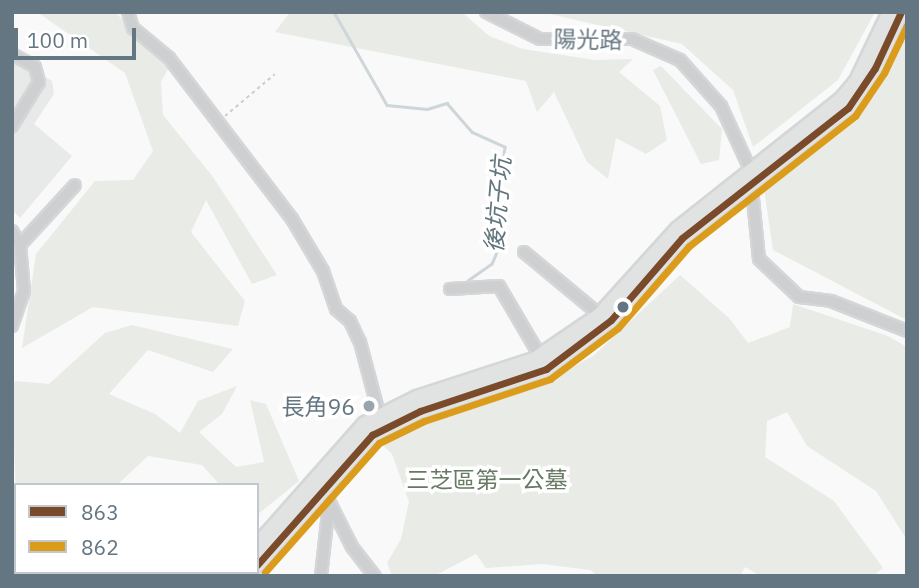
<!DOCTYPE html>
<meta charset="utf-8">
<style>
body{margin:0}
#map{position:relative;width:919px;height:588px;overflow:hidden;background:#f9f9f9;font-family:"IBM Plex Sans","Noto Sans TC",sans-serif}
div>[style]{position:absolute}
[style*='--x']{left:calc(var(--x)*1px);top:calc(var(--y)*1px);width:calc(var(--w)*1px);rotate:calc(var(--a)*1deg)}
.built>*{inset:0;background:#e8e9e9}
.green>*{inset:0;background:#e8ebe6}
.stream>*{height:2.5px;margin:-1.25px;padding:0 1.25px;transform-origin:1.25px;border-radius:1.25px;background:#ced6d9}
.path>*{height:2px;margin-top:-1px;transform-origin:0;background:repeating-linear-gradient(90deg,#cbcccd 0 3.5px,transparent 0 7px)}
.roads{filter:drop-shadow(2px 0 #d5d6d7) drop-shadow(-2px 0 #d5d6d7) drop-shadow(0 2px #d5d6d7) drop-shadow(0 -2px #d5d6d7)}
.minor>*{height:10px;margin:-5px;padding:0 5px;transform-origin:5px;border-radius:5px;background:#cecfd0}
.major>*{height:14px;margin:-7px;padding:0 7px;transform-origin:7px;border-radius:7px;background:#e1e2e2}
.bus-1>*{height:7px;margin:-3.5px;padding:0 3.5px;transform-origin:3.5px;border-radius:3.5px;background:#7a4b2a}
.bus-2>*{height:7px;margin:-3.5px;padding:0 3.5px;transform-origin:3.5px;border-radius:3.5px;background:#da9c1a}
.dots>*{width:19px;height:19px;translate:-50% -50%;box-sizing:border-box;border:4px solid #fff;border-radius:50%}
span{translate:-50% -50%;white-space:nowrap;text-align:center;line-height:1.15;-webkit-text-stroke:7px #fff;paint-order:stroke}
.street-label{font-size:23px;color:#657683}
.poi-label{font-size:23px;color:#657683}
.right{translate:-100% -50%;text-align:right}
.park-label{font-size:23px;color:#687a64}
.water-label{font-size:24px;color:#60757c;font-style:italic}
.frame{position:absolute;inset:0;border:14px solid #657683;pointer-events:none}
.legend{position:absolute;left:14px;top:483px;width:245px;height:91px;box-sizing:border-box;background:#fff;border:2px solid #c1c8cd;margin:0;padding:9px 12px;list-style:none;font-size:21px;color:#657683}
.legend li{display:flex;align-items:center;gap:14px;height:35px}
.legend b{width:35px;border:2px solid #c1c8cd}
.scale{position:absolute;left:14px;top:28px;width:122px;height:32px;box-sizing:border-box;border:4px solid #657683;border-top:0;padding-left:9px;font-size:21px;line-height:24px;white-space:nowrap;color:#657683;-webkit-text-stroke:5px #fff;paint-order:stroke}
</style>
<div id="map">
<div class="built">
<i style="clip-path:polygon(14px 59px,52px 81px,54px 94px,34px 124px,72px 156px,20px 218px,12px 210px)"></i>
</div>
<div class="green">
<i style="clip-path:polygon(37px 12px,115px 12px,168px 69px,161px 82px,163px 115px,213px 177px,277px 275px,252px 284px,206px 200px,191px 232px,245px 301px,238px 326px,93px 307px,22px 348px,36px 254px,95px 181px,133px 180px,153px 151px,125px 73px)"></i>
<i style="clip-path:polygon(290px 12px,462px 12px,489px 36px,523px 49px,595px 60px,633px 59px,619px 72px,660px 106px,667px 140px,646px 154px,616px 138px,608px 179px,587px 162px,554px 92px,537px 112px,526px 81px,275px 32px)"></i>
<i style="clip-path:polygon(541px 12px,875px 12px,838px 80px,753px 147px,733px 90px,682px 44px)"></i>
<i style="clip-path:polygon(907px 30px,907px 320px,773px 250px,763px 182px,873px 97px)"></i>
<i style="clip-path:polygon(661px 66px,722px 129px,719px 160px,701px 164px,653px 70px)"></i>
<i style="clip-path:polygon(680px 275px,729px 318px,748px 343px,790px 327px,793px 304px,888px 336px,907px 347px,907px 540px,876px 491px,807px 446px,787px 412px,767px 421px,765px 457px,834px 501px,883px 568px,873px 576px,761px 576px,745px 567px,740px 576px,598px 576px,590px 570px,542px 564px,486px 568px,476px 554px,434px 576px,392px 576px,387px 563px,401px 539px,409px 502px,392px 454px,377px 439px,428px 415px,551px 379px,593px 356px)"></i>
<i style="clip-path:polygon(132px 325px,233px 349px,213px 372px,148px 350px,109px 394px,155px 414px,180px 433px,198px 401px,237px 386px,222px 414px,199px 432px,236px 467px,264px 462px,250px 400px,266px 404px,299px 481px,257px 515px,257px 485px,220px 485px,202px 465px,148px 456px,117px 485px,16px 485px,16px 501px,12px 385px,16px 381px,49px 384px,105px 333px)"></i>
</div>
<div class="stream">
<i style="--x:334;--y:12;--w:107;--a:60.3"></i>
<i style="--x:387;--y:105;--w:40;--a:5.7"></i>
<i style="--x:427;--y:109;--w:21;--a:-17"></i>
<i style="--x:447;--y:103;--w:38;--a:49"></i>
<i style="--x:472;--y:132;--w:36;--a:24"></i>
<i style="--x:505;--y:147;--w:77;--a:97.5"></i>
<i style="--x:495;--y:223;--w:27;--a:84"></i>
<i style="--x:498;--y:250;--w:15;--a:113"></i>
<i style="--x:492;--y:264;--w:29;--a:145"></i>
</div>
<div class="path">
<i style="--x:225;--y:116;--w:65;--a:-40"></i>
</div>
<div class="roads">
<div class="minor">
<i style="--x:128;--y:12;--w:17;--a:73"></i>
<i style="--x:133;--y:28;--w:47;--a:39.8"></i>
<i style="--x:169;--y:58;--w:203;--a:52.6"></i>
<i style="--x:292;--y:219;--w:61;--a:59.2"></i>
<i style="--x:323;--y:271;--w:40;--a:71.1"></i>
<i style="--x:336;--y:309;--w:18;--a:41"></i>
<i style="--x:350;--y:321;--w:23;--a:65"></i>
<i style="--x:360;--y:342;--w:78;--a:75.1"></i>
<i style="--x:486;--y:12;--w:60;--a:26.6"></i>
<i style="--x:540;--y:39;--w:92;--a:0"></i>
<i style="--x:632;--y:39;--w:52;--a:23.6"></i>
<i style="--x:680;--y:60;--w:62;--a:48.3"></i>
<i style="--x:721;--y:106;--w:69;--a:65.3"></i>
<i style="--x:750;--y:169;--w:90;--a:84.3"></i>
<i style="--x:759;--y:259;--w:55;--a:43.5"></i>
<i style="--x:799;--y:297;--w:32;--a:7"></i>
<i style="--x:831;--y:301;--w:82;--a:21.5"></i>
<i style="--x:12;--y:54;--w:26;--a:29"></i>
<i style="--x:35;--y:67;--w:16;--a:75"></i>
<i style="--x:39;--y:82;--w:52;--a:121.5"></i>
<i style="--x:12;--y:231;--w:16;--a:60"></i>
<i style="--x:20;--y:245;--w:46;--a:85"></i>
<i style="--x:24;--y:291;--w:37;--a:109"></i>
<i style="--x:20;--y:245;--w:81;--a:-47.5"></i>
<i style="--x:524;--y:252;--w:99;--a:39.7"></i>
<i style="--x:450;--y:289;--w:49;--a:-3.5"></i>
<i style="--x:499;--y:286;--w:81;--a:59.6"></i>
<i style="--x:316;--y:491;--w:16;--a:38"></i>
<i style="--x:329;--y:501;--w:51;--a:63.4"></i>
<i style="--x:352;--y:547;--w:37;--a:52"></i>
<i style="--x:12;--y:531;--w:8;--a:60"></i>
<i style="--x:32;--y:572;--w:4;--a:63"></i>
<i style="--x:321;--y:576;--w:72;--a:-83.7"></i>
</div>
<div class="major">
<i style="--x:257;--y:546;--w:163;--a:-48.5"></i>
<i style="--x:365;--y:424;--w:58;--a:-26.6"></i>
<i style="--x:417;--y:398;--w:123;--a:-18"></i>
<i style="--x:534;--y:360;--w:80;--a:-34.3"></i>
<i style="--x:600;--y:315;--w:116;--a:-47.8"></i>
<i style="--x:678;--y:229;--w:209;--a:-38.4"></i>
<i style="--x:842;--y:99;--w:23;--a:-50"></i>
<i style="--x:857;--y:81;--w:76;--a:-64.4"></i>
<i style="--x:257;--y:565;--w:174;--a:-48.5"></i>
<i style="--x:372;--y:435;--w:54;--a:-26.6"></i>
<i style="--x:420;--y:411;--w:133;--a:-18.4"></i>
<i style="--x:546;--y:369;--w:81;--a:-37"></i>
<i style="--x:611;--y:320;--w:108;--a:-49.1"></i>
<i style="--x:682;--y:238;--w:211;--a:-38.1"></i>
<i style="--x:848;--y:108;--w:48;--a:-56"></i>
<i style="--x:875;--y:68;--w:62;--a:-65.1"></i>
<i style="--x:232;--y:576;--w:5;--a:-53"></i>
</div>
</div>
<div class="bus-1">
<i style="--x:257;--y:565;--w:174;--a:-48.5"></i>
<i style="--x:372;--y:435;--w:54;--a:-26.6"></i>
<i style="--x:420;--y:411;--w:133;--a:-18.4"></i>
<i style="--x:546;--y:369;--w:81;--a:-37"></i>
<i style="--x:611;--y:320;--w:108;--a:-49.1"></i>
<i style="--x:682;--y:238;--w:211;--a:-38.1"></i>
<i style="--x:848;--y:108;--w:48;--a:-56"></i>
<i style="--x:875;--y:68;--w:62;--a:-65.1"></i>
</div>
<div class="bus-2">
<i style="--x:265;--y:572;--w:172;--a:-48.5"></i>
<i style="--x:379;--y:443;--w:50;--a:-26.1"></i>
<i style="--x:424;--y:421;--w:133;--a:-18.4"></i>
<i style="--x:550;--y:379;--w:85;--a:-36.9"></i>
<i style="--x:618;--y:328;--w:108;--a:-49.1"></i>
<i style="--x:689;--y:246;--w:211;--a:-38.1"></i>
<i style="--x:855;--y:116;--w:52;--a:-56"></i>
<i style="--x:884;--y:73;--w:53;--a:-64.4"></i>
</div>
<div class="dots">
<i style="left:623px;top:307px;background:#657683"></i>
<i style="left:369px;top:406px;background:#99a4ac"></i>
</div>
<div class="street-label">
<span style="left:588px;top:39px;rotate:1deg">陽光路</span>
</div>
<div class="poi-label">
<span class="right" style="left:355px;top:406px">長角96</span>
</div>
<div class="park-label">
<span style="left:487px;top:479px">三芝區第一公墓</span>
</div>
<div class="water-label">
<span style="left:498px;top:205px;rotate:-85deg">後坑子坑</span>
</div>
<div class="frame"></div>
<ul class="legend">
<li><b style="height:9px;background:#7a4b2a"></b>863</li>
<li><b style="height:9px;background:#da9c1a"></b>862</li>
</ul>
<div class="scale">100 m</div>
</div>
